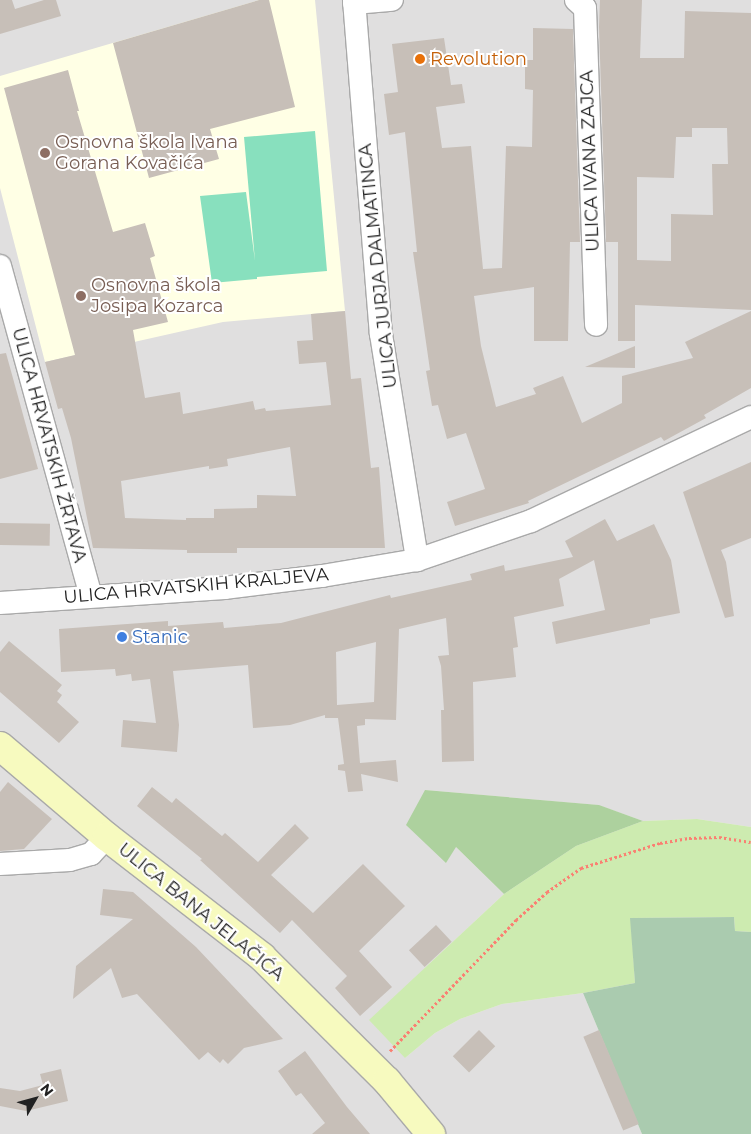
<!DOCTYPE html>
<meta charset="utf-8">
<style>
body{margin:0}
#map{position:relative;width:751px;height:1134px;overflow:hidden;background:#f2efe9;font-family:Montserrat,sans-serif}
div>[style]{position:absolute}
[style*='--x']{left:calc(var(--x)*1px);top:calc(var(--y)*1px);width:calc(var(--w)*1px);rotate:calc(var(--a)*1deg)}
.residential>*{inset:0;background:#e0dfdf}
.education>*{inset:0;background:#ffffe5}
.grass>*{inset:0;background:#cdebb0}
.forest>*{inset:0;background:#add19e}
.cemetery>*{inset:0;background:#aacbaf}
.pitch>*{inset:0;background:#88e0be}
.building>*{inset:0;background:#c7bfb8;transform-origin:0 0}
.path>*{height:3px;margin-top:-1.5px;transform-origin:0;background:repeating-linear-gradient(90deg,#fa8072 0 2.5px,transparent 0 5px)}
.roads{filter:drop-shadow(1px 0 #a9a9a9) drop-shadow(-1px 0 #a9a9a9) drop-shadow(0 1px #a9a9a9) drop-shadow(0 -1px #a9a9a9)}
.minor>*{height:22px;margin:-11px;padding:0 11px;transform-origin:11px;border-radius:11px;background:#fff}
.secondary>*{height:28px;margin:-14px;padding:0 14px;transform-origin:14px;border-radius:14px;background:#f7fabf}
.dots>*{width:14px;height:14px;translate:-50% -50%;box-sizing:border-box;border:2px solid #fff;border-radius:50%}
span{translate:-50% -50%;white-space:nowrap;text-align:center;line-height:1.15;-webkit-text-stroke:4px #fff;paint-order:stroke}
.food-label{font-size:18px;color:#c56008}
.left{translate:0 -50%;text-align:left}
.education-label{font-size:18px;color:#785e54}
.street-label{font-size:18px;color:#222}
.shop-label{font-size:18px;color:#366cbe}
.north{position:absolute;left:10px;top:1074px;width:50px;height:50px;-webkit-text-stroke:4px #fff;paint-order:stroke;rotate:52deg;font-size:14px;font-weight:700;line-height:20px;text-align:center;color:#222}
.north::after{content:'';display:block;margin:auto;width:18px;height:22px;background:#222;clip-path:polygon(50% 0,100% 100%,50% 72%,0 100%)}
</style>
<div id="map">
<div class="residential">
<i style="clip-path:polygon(0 0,751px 0,751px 827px,697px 819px,643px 821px,598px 805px,425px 790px,446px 863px,455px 846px,504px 894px,425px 968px,405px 1058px,435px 1033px,460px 1019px,502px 1004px,583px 993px,642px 1134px,0 1134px)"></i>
</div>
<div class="education">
<i style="clip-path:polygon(259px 0,315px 0,345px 311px,223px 322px,45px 362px,0 188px,0 76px)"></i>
</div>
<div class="grass">
<i style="clip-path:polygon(697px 819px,751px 827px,751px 932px,735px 931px,734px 917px,631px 918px,635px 983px,583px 993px,502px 1004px,460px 1019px,435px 1033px,405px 1058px,369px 1020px,504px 894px,576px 846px,643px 821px)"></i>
</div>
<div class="forest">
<i style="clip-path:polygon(425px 790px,599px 805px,643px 821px,576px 846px,504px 894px,456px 847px,446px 863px,406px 825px)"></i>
</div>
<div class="cemetery">
<i style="clip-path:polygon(734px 917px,735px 931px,751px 932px,751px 1134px,642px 1134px,583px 993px,635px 983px,630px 918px)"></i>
</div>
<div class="pitch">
<i style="clip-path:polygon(315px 131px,327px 271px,257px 277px,257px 279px,212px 283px,200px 196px,246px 192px,255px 261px,244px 137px)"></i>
</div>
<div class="building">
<i style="clip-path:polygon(0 0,12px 0,15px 9px,44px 0,56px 0,61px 16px,0 34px)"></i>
<i style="clip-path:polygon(259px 0,269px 0,295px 107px,210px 129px,219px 159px,149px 178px,113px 43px)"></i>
<i style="clip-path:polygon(evenodd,600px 0,642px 0,640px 58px,684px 58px,685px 11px,751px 13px,751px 310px,635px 305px,635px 341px,618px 341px,618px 242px,606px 242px,599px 27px,600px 0,692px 128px,727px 128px,728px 164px,712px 164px,713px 215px,671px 214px,671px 261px,637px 260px,637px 177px,674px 178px,676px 137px,692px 137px,692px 128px)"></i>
<i style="clip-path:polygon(533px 28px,573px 29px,580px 242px,570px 242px,568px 341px,534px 341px,534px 287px,474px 296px,481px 346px,496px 407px,536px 394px,533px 388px,563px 376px,582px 423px,622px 403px,622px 376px,693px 358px,685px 342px,751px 311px,751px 388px,704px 415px,706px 418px,664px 441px,661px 437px,528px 501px,529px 503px,455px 526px,447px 502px,485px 489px,466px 433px,447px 439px,438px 405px,432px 406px,426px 371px,430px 370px,413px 252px,417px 252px,405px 132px,389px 135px,384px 94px,398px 92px,392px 44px,444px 38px,451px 85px,462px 84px,465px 103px,436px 107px,442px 148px,471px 146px,483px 269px,502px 268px,506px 146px,532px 147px,533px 90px,525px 89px,525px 60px,533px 60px)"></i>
<i style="clip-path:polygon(evenodd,68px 70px,79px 111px,77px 111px,113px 232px,145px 223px,155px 256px,150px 258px,168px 322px,133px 330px,145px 398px,180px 392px,183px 414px,253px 401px,255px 410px,265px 408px,266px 411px,331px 405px,326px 362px,299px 364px,297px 341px,313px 340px,311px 314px,345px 311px,351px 379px,361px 378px,371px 468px,379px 467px,385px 548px,237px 548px,237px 553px,187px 553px,187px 550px,93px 548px,71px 438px,62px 408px,58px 409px,45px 362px,75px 355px,4px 88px,68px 70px,290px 447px,296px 496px,257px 495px,257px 508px,214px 509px,214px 518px,186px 518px,186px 520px,125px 518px,121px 481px,209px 466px,209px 469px,228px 466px,227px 459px,290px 447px)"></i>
<i style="clip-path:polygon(635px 346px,635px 368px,585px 367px)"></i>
<i style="clip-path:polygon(6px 353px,38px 469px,0 479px,0 354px)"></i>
<i style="clip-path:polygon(751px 462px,751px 538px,721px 550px,726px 562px,734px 616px,725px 618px,683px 492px)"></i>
<i style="clip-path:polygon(evenodd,605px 519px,617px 541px,654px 524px,671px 560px,680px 613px,650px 619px,650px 624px,556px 644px,552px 622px,605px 610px,594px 560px,559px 579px,564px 606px,514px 617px,518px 647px,513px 648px,516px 677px,473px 682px,474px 761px,442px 762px,441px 710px,444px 710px,441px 666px,438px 656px,449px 655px,446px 618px,399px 629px,396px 720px,365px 719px,365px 725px,357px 726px,360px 763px,396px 760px,398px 782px,361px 774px,363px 791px,348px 792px,345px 771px,338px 770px,338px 765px,344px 764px,338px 718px,325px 718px,325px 715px,290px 725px,253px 728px,248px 665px,173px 671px,179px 725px,177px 752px,121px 747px,123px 720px,156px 723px,150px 679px,132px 681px,131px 674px,116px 676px,115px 669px,61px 672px,59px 629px,168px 621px,168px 626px,223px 622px,224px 628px,281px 623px,390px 595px,391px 598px,472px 580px,470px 574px,504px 565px,505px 571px,573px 557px,565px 541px,605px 519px,376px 642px,374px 702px,337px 705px,336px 652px,376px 642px)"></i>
<i style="left:0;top:523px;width:50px;height:22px;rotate:1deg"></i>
<i style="clip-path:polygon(9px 641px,62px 685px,57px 691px,62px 695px,57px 702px,79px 722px,59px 743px,0 692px,0 652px)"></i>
<i style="clip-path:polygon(8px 782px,52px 819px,24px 849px,0 851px,0 792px)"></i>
<i style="clip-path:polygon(152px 787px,172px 803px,176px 798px,222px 836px,225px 833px,258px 862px,295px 824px,309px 838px,271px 875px,313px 913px,363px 864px,405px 906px,359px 951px,392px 987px,360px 1016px,335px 988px,347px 976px,292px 920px,280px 933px,200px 860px,202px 859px,137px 806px)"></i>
<i style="clip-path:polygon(103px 889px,133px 892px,196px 947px,283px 1039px,244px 1048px,228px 1064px,223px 1059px,220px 1063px,208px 1052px,199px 1060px,137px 994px,122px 998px,111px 968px,73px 999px,76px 966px,133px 919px,100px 915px)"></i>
<i style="left:436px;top:925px;width:23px;height:37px;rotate:47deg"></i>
<i style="left:479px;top:1030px;width:23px;height:37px;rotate:45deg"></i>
<i style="left:599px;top:1030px;width:102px;height:17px;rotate:67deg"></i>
<i style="clip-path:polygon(305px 1051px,347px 1107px,370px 1134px,312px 1134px,325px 1123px,301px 1093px,296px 1096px,278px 1071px)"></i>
<i style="clip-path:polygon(61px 1069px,68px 1101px,26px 1111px,0 1106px,0 1088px,20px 1091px,43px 1085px,40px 1074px)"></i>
</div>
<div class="path">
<i style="--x:390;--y:1051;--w:182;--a:-46.1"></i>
<i style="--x:516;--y:920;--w:42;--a:-42.1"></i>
<i style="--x:547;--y:892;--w:42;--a:-35.2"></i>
<i style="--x:581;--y:868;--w:83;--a:-17.6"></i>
<i style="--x:660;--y:843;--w:29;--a:-10"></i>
<i style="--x:689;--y:838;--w:30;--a:-2"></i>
<i style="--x:719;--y:837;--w:32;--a:9"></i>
</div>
<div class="roads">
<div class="minor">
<i style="--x:354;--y:0;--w:335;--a:85.4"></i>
<i style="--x:381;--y:334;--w:229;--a:80.9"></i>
<i style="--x:576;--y:0;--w:12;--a:42"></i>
<i style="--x:585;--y:8;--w:317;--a:88"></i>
<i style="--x:354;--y:3;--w:38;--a:-5"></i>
<i style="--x:0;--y:266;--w:342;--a:74.6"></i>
<i style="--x:0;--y:603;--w:225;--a:-3.8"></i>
<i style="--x:224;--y:588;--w:99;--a:-7"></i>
<i style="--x:322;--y:576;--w:96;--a:-9.6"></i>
<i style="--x:417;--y:560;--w:120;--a:-18.9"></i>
<i style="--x:531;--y:521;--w:243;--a:-25.3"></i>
<i style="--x:0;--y:864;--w:70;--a:-3.3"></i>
<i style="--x:70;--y:860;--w:22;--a:-16"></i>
<i style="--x:91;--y:854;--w:23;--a:-47"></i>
</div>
<div class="secondary">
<i style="--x:0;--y:746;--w:140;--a:40.4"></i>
<i style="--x:107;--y:837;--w:196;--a:37.7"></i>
<i style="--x:262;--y:957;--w:176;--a:44.8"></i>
<i style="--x:387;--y:1081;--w:69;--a:50.3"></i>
</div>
</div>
<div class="dots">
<i style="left:420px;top:59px;background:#e8710a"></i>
<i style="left:45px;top:153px;background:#8d6e63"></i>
<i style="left:81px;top:296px;background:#8d6e63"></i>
<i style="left:122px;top:637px;background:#3f7fe0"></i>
</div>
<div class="food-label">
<span class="left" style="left:430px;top:59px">Revolution</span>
</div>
<div class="education-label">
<span class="left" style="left:55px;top:153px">Osnovna škola Ivana<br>Gorana Kovačića</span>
<span class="left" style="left:91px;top:296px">Osnovna škola<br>Josipa Kozarca</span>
</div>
<div class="street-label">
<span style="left:590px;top:161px;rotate:-92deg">ULICA IVANA ZAJCA</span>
<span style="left:378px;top:266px;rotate:-96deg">ULICA JURJA DALMATINCA</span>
<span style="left:49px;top:445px;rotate:75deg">ULICA HRVATSKIH ŽRTAVA</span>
<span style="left:196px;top:586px;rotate:-5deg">ULICA HRVATSKIH KRALJEVA</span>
<span style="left:201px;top:912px;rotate:39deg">ULICA BANA JELAČIĆA</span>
</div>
<div class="shop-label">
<span class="left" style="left:132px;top:637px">Stanic</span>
</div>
<div class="north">N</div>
</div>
